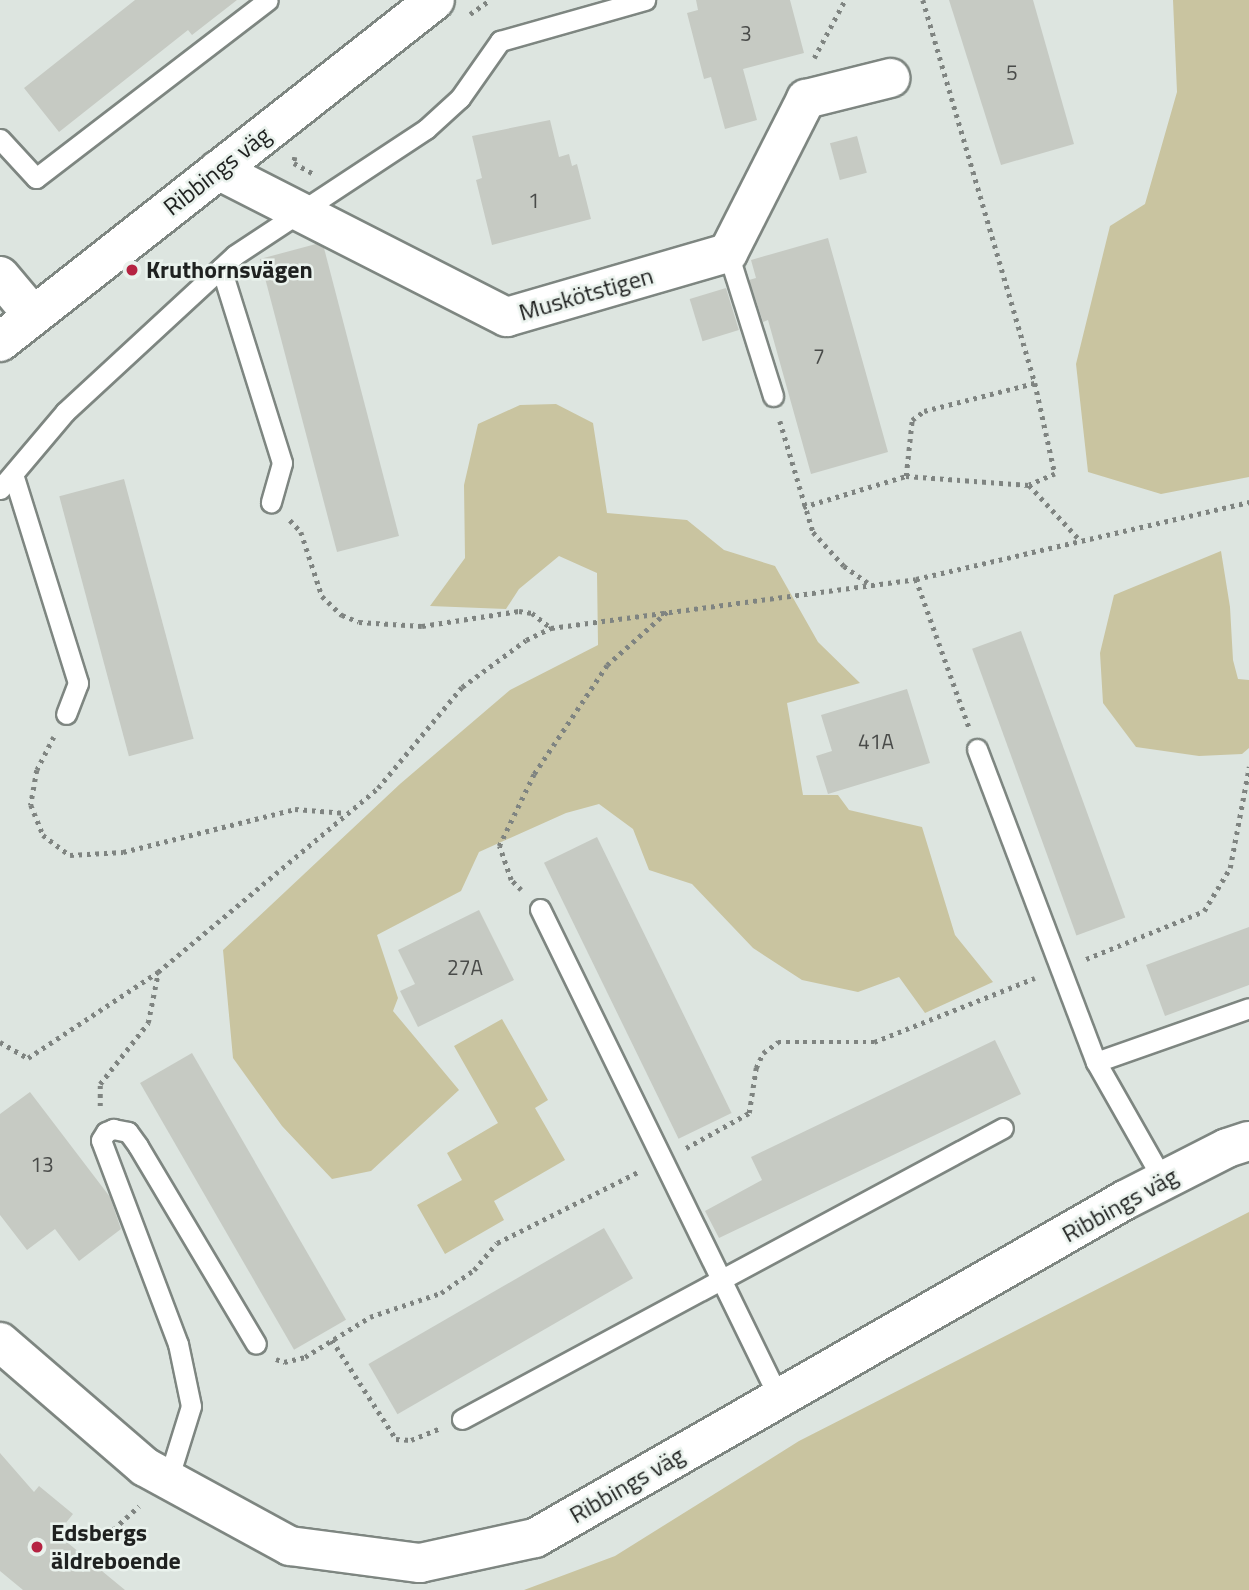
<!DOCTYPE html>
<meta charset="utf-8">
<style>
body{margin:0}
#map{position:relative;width:1249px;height:1590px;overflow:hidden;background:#dde5e0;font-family:"Titillium Web",sans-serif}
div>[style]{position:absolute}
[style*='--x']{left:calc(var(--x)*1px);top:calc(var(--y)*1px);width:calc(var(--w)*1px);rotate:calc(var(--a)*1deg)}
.green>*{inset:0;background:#c9c4a0}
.building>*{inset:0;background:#c6cac3;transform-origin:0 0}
.path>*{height:4.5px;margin-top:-2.25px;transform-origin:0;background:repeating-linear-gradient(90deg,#7f8481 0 3.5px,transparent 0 8.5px)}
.roads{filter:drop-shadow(2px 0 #7e8681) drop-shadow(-2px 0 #7e8681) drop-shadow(0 2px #7e8681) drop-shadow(0 -2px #7e8681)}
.lane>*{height:19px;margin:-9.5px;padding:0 9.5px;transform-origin:9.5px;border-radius:9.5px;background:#fff}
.street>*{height:38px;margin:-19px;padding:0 19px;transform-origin:19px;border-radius:19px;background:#fff}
.dots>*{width:19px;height:19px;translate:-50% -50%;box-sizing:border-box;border:4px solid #eaf2ed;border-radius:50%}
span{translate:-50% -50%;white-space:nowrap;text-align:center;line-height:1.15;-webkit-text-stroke:5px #eaf2ed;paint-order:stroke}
.number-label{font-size:21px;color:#494b49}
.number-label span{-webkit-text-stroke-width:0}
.street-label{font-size:24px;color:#1f2120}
.poi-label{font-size:24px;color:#1f2120;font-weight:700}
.left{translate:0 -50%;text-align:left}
</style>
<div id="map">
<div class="green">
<i style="clip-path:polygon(1173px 0,1249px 0,1249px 477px,1161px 494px,1088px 472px,1076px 364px,1110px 226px,1145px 204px,1177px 92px)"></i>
<i style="clip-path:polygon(556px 404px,593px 423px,607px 513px,687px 520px,724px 550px,775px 566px,818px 642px,860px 683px,787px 703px,803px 795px,838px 795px,849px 810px,922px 827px,955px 935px,993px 982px,925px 1013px,899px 977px,858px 992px,802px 980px,753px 948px,692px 884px,649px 870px,633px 829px,599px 804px,566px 813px,479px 852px,461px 891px,377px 935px,398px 998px,393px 1011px,459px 1090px,371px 1171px,332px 1179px,282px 1126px,233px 1058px,223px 950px,400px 784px,510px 690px,598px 645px,597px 573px,559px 556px,519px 589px,506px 609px,430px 606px,465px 558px,464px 485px,478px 424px,520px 405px)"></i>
<i style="clip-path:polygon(1221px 551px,1230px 607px,1233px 660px,1238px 679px,1249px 680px,1249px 748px,1242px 754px,1199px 756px,1136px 747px,1103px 703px,1100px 653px,1114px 595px)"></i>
<i style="clip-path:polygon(502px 1019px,548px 1100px,535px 1108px,565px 1160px,494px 1201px,504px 1220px,445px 1254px,417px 1205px,462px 1180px,447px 1153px,498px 1123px,454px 1046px)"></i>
<i style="clip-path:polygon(1249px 1212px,1249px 1590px,524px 1590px,615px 1556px,799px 1441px)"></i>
</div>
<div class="building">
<i style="clip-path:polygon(135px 0,237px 0,192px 35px,188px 30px,59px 132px,24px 88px)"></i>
<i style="clip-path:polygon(696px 0,790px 0,804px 53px,743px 69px,757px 120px,725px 129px,711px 77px,704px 79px,687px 13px,698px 10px)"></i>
<i style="clip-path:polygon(949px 0,1033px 0,1074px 144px,1001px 165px)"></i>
<i style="clip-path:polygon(550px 120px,559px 157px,569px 154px,572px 166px,577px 164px,591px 219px,492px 245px,476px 180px,482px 178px,472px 136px)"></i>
<i style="left:857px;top:136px;width:38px;height:28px;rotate:75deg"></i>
<i style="clip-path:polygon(828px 238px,888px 452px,811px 474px,768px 320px,763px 322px,749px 280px,756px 278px,751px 260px)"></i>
<i style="clip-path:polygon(316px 244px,324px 248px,399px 536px,337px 552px,260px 259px)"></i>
<i style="left:726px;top:288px;width:44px;height:38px;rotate:73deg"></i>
<i style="left:124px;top:479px;width:269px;height:67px;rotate:75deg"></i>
<i style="left:1021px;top:631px;width:305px;height:52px;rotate:70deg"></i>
<i style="clip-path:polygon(907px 689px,930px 763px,828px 794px,816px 756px,832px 751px,821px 715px)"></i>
<i style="left:597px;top:837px;width:307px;height:59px;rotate:64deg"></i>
<i style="clip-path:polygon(479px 910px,514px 980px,418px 1027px,400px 991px,415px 984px,398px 950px)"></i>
<i style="clip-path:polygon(1249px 927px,1249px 985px,1165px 1016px,1146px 965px)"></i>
<i style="clip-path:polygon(995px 1040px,1021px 1094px,719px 1238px,705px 1211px,762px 1180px,751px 1157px)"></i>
<i style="left:192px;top:1053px;width:308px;height:60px;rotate:60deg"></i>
<i style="clip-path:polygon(30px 1092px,110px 1197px,121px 1229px,79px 1261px,55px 1229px,27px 1250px,0 1215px,0 1114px)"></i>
<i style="left:604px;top:1228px;width:58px;height:272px;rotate:60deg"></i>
<i style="clip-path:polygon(0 1453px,34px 1492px,39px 1486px,73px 1514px,57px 1534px,125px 1590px,23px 1590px,0 1571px)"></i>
</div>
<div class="path">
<i style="--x:923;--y:0;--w:399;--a:73.7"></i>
<i style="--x:1035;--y:383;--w:93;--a:77.6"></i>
<i style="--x:1055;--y:474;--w:28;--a:157"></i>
<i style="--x:470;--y:14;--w:24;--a:-35"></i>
<i style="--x:814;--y:58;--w:66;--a:-61.9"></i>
<i style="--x:295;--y:157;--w:6;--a:99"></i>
<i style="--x:294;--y:163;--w:21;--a:29"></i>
<i style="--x:780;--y:421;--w:116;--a:73.4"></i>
<i style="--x:813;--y:532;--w:46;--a:47.6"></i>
<i style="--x:844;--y:566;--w:29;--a:35"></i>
<i style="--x:906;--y:476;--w:56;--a:-83.9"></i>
<i style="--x:912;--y:420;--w:15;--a:-37"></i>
<i style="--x:924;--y:411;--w:114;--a:-14.2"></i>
<i style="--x:803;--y:507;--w:108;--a:-16.8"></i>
<i style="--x:906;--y:476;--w:123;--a:4.2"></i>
<i style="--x:1029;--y:485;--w:74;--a:47.2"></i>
<i style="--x:290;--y:520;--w:16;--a:47"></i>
<i style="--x:301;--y:532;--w:67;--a:71.8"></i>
<i style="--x:322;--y:596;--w:28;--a:44"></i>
<i style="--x:342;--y:615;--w:18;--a:22"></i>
<i style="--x:359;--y:622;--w:63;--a:3.6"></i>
<i style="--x:422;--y:626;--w:98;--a:-8.8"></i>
<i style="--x:519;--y:611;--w:13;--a:9"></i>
<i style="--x:532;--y:613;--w:24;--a:38"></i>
<i style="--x:916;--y:579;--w:157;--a:70.3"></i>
<i style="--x:54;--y:737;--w:37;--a:117"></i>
<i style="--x:37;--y:770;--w:36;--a:100"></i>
<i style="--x:31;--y:805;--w:32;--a:68"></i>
<i style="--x:43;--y:835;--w:34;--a:37"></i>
<i style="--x:70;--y:855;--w:53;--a:-3.2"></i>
<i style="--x:123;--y:852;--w:177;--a:-14"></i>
<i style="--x:295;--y:809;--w:51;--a:4.5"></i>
<i style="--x:521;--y:890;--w:14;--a:-135"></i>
<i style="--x:511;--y:880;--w:36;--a:-109"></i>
<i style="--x:499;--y:846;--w:80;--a:-64.1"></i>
<i style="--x:534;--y:774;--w:131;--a:-56.2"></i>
<i style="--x:607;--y:665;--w:83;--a:-41.6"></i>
<i style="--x:1086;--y:959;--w:127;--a:-22.1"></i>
<i style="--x:1204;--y:911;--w:50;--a:-58.8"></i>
<i style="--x:1230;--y:868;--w:103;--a:-79.3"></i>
<i style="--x:0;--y:1042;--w:32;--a:30"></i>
<i style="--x:28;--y:1058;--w:156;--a:-33.5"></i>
<i style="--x:158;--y:972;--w:287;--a:-39.9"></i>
<i style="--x:378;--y:788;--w:131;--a:-50.3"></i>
<i style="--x:462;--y:687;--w:79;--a:-36.3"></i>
<i style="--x:526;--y:640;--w:28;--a:-26"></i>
<i style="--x:551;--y:628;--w:368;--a:-7.6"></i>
<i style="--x:916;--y:579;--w:342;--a:-13"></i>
<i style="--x:100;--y:1106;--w:22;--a:-90"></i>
<i style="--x:100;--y:1084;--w:78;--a:-51.8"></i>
<i style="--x:148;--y:1023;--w:51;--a:-78.7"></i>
<i style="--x:686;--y:1148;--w:72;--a:-29.1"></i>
<i style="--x:749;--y:1113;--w:46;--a:-81.2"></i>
<i style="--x:756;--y:1068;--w:17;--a:-65"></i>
<i style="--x:763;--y:1053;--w:19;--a:-36"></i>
<i style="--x:778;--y:1042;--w:96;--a:0"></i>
<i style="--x:874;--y:1042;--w:173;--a:-21.7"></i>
<i style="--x:332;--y:1340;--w:118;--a:57.1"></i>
<i style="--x:396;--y:1439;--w:15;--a:4"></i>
<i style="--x:411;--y:1440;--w:31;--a:-22"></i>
<i style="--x:276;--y:1359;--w:9;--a:21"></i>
<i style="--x:284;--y:1362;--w:22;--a:-13"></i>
<i style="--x:305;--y:1357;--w:76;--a:-31.6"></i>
<i style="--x:370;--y:1317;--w:75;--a:-18.7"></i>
<i style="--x:441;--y:1293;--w:40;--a:-34.9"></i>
<i style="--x:474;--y:1270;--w:35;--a:-50"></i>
<i style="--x:497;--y:1243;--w:160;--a:-26.7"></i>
<i style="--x:107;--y:1535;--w:43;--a:-42.2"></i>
</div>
<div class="roads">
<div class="lane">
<i style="--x:0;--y:139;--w:53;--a:47.3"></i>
<i style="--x:36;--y:178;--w:292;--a:-37.5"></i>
<i style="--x:728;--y:253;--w:150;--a:72.5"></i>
<i style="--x:221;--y:268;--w:204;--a:72.6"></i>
<i style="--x:282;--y:463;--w:41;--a:105.8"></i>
<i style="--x:13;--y:474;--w:219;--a:72.7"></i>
<i style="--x:78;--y:683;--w:33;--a:111"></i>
<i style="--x:0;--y:489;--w:101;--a:-49.8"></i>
<i style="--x:65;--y:412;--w:231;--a:-42.7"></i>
<i style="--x:235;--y:255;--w:229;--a:-33.4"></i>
<i style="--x:426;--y:129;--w:46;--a:-42.4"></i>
<i style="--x:460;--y:98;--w:70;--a:-54.9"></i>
<i style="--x:500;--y:41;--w:151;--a:-15.8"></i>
<i style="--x:977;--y:749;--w:335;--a:69.2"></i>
<i style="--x:1096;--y:1062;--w:136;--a:60.4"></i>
<i style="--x:540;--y:909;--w:544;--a:63.95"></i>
<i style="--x:1096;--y:1062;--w:162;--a:-19.4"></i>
<i style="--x:462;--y:1419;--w:614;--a:-28.28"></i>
<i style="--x:168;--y:1480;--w:77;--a:-72.7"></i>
<i style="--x:191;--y:1406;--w:63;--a:-101.8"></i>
<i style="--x:178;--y:1344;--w:218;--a:-110.7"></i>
<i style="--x:101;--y:1140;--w:9;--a:-58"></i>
<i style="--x:106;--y:1132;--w:8;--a:-23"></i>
<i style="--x:113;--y:1129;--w:15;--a:11"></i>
<i style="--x:128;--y:1132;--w:17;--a:54"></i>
<i style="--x:138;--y:1146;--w:230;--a:59.2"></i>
</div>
<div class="street">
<i style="--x:218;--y:170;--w:324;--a:27"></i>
<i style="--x:507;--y:317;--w:230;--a:-16.2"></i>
<i style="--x:728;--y:253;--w:173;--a:-63.1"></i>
<i style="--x:806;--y:99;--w:87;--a:-14"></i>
<i style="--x:0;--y:276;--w:50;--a:49.9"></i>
<i style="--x:0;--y:342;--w:553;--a:-38.17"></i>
<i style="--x:0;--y:1342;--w:191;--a:40.8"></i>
<i style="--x:145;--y:1467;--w:165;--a:28.6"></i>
<i style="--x:290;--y:1546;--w:131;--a:7.5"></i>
<i style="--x:420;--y:1563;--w:118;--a:-12.3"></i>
<i style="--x:535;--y:1538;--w:680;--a:-29.81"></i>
<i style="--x:1125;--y:1200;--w:114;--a:-27"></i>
<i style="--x:1227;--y:1148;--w:23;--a:-18"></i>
</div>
</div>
<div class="dots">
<i style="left:132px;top:270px;background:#b52342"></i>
<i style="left:37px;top:1547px;background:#b52342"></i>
</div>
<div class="number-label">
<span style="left:746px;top:33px">3</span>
<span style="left:1012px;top:72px">5</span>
<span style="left:534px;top:200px">1</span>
<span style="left:819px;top:356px">7</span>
<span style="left:876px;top:741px">41A</span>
<span style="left:465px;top:967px">27A</span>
<span style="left:42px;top:1164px">13</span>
</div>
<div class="street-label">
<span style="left:217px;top:171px;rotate:-38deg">Ribbings väg</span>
<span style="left:586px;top:294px;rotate:-16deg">Muskötstigen</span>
<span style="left:1120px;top:1205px;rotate:-29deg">Ribbings väg</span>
<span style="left:627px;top:1485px;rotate:-30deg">Ribbings väg</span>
</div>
<div class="poi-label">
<span class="left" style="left:146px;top:270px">Kruthornsvägen</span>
<span class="left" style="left:51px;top:1547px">Edsbergs<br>äldreboende</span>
</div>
</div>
